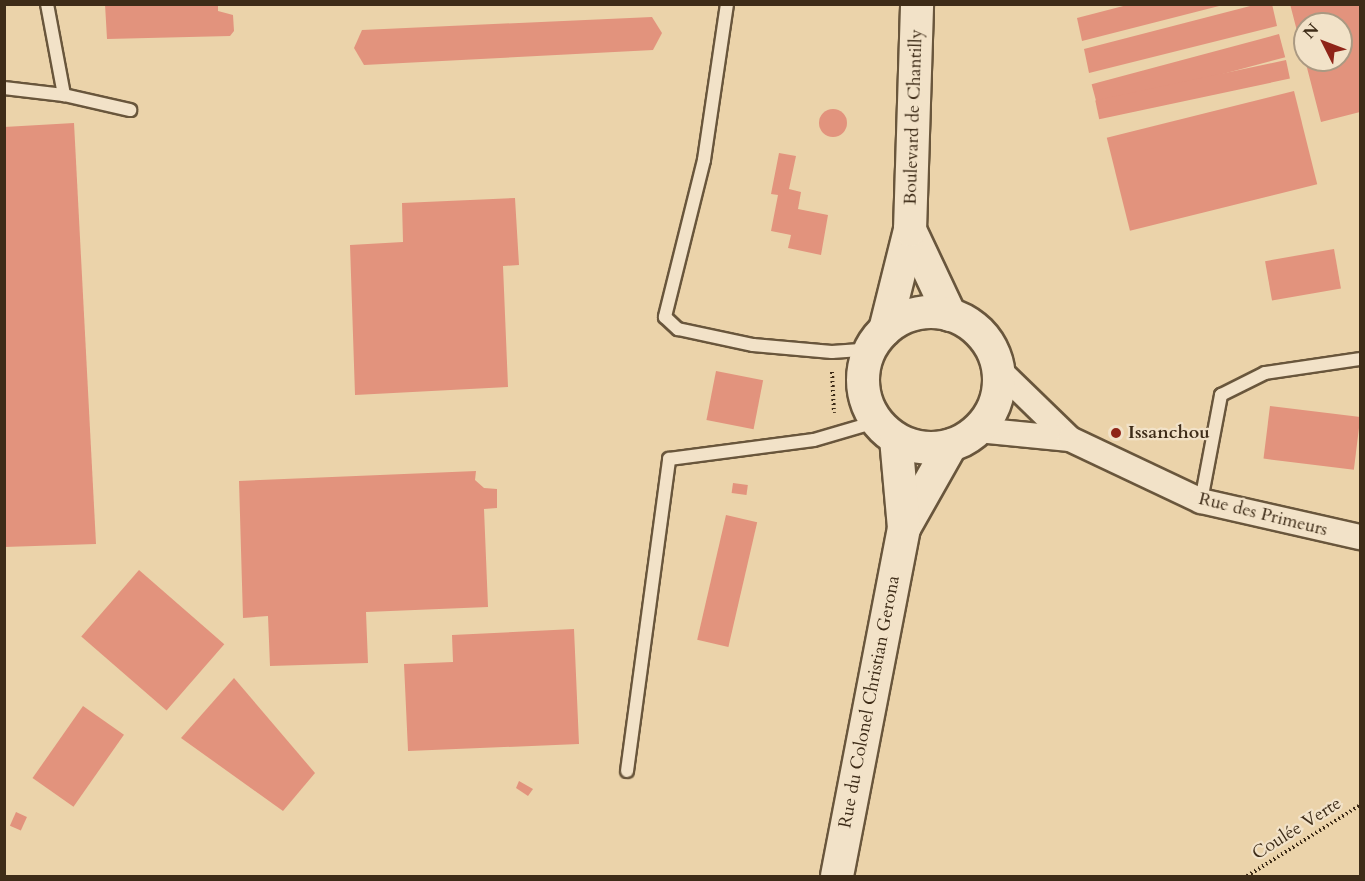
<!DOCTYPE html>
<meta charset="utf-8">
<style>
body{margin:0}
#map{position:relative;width:1365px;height:881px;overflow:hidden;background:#ebd3aa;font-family:Cardo,serif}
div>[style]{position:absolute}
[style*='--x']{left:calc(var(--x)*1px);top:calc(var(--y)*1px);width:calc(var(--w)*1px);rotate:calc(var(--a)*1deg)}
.building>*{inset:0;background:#e2937d;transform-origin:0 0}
.round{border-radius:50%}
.path>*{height:4px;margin-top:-2px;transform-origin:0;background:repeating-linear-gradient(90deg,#3e2c18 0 1.5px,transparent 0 4.5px)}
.roads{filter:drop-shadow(2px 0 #69563c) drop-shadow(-2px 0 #69563c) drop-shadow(0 2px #69563c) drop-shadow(0 -2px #69563c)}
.service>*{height:12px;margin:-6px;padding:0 6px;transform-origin:6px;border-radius:6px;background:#f2e2c8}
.minor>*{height:24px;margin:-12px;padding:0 12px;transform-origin:12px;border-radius:12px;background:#f2e2c8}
.tertiary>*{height:32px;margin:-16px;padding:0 16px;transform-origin:16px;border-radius:16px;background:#f2e2c8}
.tertiary>.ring{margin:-16px;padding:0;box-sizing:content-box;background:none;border:32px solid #f2e2c8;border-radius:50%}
.dots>*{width:16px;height:16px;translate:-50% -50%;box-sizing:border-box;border:3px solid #f2e2c8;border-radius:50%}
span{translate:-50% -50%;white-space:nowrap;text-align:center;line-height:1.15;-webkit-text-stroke:4.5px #f2e2c8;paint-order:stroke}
.street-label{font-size:18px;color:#3e2c18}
.poi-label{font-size:18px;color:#3e2c18;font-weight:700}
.left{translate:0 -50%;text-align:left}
.frame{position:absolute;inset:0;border:6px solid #3e2c18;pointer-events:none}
.north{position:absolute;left:1293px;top:12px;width:60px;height:60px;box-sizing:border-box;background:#f2e2c8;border:2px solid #aa9982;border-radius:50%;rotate:312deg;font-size:16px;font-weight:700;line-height:24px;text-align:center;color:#3e2c18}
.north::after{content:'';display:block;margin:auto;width:21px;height:27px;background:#8f2418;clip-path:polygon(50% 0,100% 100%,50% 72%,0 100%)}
</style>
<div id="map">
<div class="building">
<i style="clip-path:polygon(105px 4px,218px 4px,218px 11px,233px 15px,234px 31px,230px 36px,107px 39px)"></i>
<i style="clip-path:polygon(1131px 4px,1223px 4px,1223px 5px,1082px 41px,1077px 18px)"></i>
<i style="clip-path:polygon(1258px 4px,1272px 4px,1277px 26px,1089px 73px,1084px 49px)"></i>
<i style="clip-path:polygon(1290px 4px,1360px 4px,1360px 112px,1321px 122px,1305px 60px,1341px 60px,1341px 24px,1305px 24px,1304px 58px)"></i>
<i style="clip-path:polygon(652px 17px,662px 33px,653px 50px,364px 65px,354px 48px,362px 30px)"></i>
<i style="left:1279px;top:34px;width:24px;height:194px;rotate:75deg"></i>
<i style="left:1286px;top:60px;width:19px;height:195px;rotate:78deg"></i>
<i style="left:1294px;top:91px;width:96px;height:193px;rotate:76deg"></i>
<i class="round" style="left:819px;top:109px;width:28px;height:28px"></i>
<i style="clip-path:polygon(74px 123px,96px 544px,4px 547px,4px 127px)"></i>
<i style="clip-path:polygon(779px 153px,796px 156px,789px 189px,801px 192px,798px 209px,828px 215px,821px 255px,788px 248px,791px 235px,771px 231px,778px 195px,771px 194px)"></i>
<i style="clip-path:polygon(515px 198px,519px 265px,503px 266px,508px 387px,355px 395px,350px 245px,403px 242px,402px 203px)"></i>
<i style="left:1334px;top:249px;width:40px;height:70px;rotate:80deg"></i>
<i style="left:716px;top:371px;width:48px;height:50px;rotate:11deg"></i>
<i style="left:1270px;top:406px;width:91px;height:53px;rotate:7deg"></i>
<i style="clip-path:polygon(476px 471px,475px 480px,484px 488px,497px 489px,497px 508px,484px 509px,488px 607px,366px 612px,368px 663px,270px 666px,268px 616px,243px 618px,239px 481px)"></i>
<i style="left:733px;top:483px;width:15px;height:10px;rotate:8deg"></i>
<i style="left:726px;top:515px;width:32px;height:128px;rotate:13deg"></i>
<i style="left:139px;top:570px;width:113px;height:88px;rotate:41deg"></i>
<i style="clip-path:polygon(574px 629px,579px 744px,408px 751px,404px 664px,453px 662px,452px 635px)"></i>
<i style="clip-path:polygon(234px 678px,315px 773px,283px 811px,181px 738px)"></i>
<i style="left:83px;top:706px;width:50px;height:88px;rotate:35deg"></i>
<i style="clip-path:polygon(519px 781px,533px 789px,528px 796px,516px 788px)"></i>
<i style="left:16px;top:812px;width:12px;height:15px;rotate:24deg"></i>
</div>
<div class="path">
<i style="--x:832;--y:372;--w:41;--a:87.2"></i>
<i style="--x:1247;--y:876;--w:133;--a:-32.1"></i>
</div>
<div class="roads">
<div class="service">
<i style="--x:47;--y:4;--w:93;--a:79.4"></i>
<i style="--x:64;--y:95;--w:68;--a:12.8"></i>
<i style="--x:727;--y:4;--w:158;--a:98.4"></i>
<i style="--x:704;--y:160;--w:162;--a:104"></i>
<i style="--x:665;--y:317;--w:18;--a:43"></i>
<i style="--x:678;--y:329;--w:77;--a:12"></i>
<i style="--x:753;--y:345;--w:79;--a:5.1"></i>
<i style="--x:832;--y:352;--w:39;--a:-4"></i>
<i style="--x:4;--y:88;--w:60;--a:6.7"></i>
<i style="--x:1201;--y:501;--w:108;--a:-79.3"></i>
<i style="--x:1221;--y:395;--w:49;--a:-26.6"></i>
<i style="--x:1265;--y:373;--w:96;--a:-8.4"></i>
<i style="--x:627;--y:771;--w:315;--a:-82.3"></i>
<i style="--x:669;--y:459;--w:146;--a:-7.5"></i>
<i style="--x:814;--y:440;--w:64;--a:-16.4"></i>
</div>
<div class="minor">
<i style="--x:999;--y:370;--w:96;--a:44.2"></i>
<i style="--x:978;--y:430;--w:92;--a:5.6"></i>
<i style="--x:1070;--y:439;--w:145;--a:25.3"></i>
<i style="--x:1201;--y:501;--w:163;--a:12.8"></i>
</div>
<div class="tertiary">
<i style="--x:910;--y:230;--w:94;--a:64.8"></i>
<i class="ring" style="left:863px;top:312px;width:104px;height:104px"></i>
<i style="--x:885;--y:330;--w:103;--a:-76"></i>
<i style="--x:910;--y:230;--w:226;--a:-88.2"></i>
<i style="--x:904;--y:528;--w:95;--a:-60.5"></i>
<i style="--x:837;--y:876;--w:354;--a:-79.1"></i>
<i style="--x:904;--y:528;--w:89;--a:-95.1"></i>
</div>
</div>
<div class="dots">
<i style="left:1116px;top:433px;background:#8f2418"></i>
</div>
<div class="street-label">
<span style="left:914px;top:117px;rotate:-88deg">Boulevard de Chantilly</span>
<span style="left:1263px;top:515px;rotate:14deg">Rue des Primeurs</span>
<span style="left:870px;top:702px;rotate:-79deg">Rue du Colonel Christian Gerona</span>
<span style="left:1297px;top:829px;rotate:-32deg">Coulée Verte</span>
</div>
<div class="poi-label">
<span class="left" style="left:1128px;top:433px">Issanchou</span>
</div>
<div class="frame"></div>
<div class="north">N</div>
</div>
